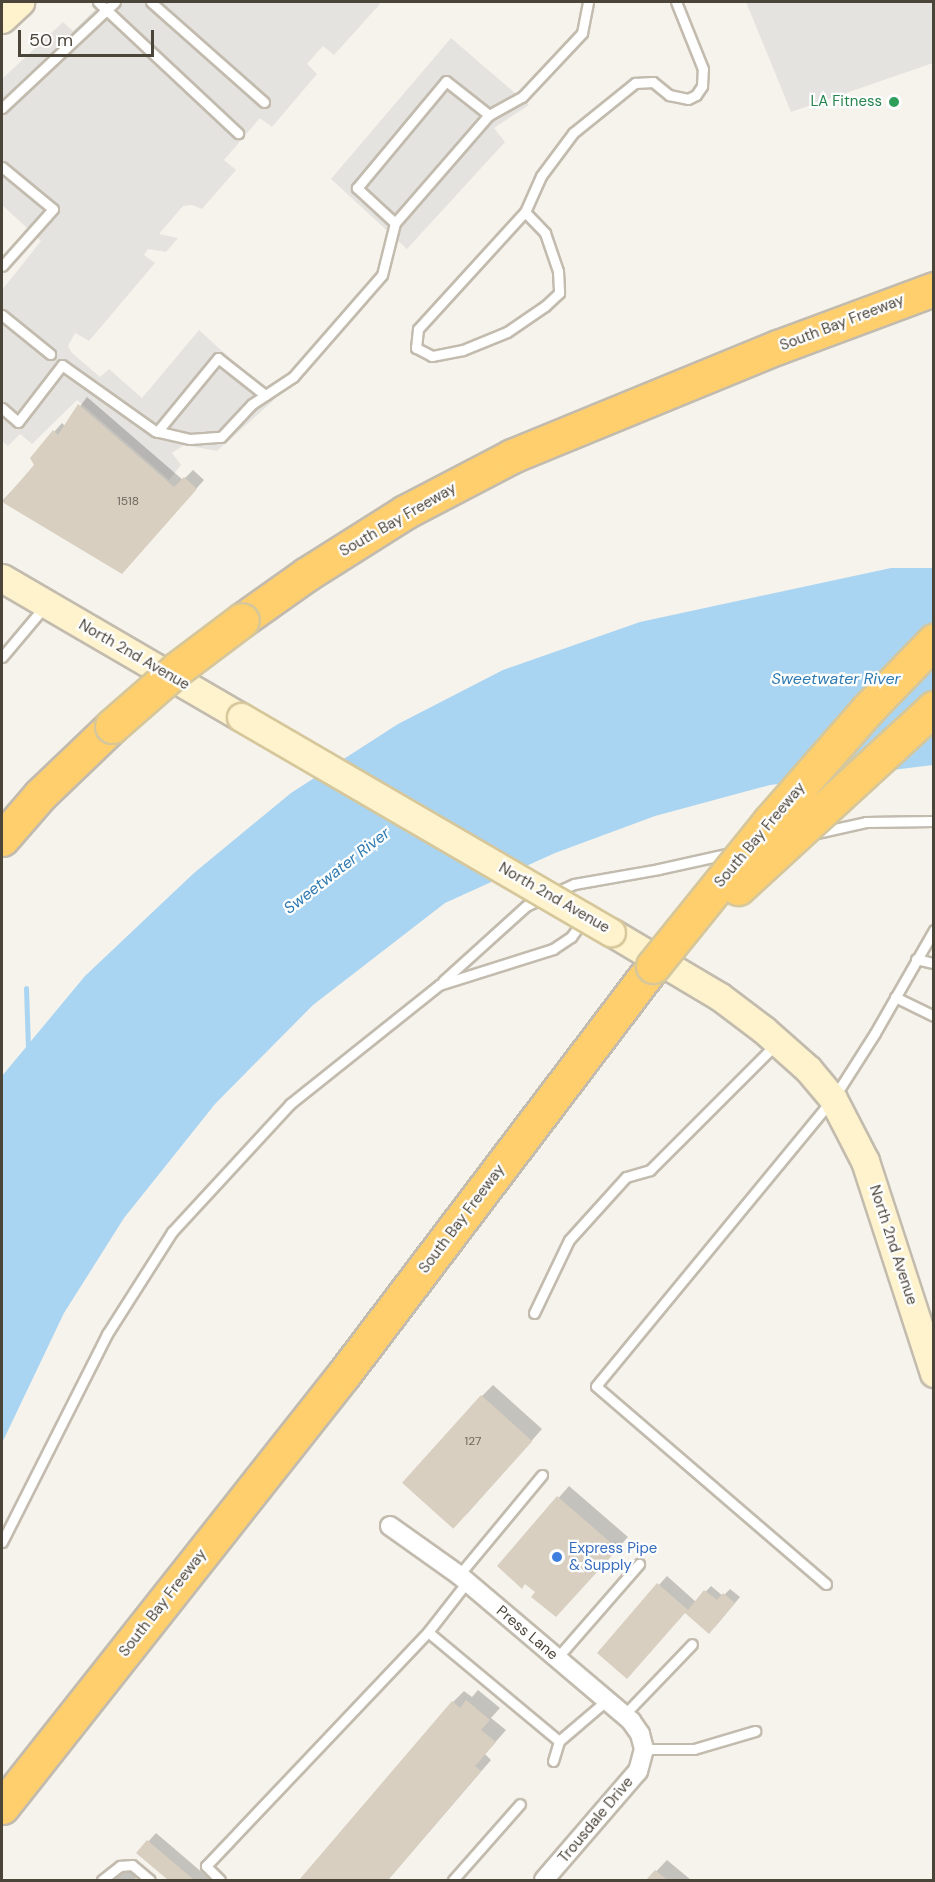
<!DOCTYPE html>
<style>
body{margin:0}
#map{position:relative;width:935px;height:1882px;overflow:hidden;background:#f6f3ec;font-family:"DM Sans",sans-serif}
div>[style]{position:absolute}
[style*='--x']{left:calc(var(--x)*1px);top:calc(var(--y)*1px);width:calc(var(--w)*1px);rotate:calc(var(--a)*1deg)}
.parking>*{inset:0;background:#e5e3e0}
.water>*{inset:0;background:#a9d4f2}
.shadow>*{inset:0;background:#0003}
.stream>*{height:5px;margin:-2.5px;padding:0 2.5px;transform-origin:2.5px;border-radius:2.5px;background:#a9d4f2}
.building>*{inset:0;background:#d8cfc1;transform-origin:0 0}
.roads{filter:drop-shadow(2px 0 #c2bbae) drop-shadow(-2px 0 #c2bbae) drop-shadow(0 2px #c2bbae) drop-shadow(0 -2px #c2bbae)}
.lane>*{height:9px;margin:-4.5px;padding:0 4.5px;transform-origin:4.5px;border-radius:4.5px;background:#fff}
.street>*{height:18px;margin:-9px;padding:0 9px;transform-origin:9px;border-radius:9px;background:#fff}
.secondary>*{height:27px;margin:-13.5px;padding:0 13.5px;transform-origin:13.5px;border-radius:13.5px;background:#fff3cd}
.highway>*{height:33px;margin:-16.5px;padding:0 16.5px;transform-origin:16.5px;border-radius:16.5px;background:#ffcf6e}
.bridges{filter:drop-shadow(2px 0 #d6c79b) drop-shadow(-2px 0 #d6c79b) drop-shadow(0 2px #d6c79b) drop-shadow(0 -2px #d6c79b)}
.secondary-bridge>*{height:27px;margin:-13.5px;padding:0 13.5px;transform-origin:13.5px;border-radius:13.5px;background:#fff3cd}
.highway-bridge>*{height:33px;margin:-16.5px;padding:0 16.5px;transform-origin:16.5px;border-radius:16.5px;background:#ffcf6e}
.dots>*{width:16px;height:16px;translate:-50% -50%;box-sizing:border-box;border:3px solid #fff;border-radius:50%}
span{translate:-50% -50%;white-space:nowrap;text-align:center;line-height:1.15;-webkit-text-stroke:4.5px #fff;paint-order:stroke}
.number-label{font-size:12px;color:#6e675b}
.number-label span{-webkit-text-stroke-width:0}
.leisure-label{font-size:15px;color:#27864d}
.right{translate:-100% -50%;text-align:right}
.street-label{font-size:15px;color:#4b4439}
.shop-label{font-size:15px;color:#366cbe}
.left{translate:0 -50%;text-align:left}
.water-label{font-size:16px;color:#2e7ab2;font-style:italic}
.frame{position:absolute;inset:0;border:3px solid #4b4439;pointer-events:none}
.scale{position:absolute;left:18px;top:30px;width:136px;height:27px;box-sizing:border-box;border:3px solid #4b4439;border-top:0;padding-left:8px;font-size:18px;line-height:21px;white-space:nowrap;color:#4b4439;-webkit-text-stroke:4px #fff;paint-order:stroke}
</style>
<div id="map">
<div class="parking">
<i style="clip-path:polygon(103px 2px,377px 2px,380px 4px,334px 55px,323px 46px,307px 64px,317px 74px,272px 127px,260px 118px,224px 160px,236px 170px,202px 209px,192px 205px,183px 206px,159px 234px,178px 238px,166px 252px,148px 249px,144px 255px,155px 263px,89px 341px,75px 333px,68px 346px,71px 352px,100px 377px,109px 369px,142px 398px,199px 330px,275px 399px,217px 451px,184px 445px,172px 453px,181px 465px,169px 480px,77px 400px,32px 444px,20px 434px,8px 446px,2px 441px,2px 290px,41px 241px,2px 205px,2px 79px,63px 22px,73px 31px)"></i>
<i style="clip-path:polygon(746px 2px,933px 2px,933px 63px,791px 112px)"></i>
<i style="clip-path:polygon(451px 38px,529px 105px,494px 128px,505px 142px,407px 249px,331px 179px)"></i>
</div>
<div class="water">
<i style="clip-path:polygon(891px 568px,933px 568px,933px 765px,770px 785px,655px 816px,555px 853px,445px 903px,313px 1005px,215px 1104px,124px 1218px,64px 1313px,2px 1443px,2px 1076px,85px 976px,194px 873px,291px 793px,398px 724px,503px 670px,640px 622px)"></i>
</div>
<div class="shadow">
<i style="clip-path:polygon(87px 397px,183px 480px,193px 470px,204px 480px,122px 572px,2px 501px,36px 465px,31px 458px,62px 423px,65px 426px)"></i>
<i style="clip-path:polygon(493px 1385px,542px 1429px,466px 1515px,482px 1396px)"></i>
<i style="clip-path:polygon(569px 1486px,628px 1537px,567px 1604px,537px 1592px,499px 1566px)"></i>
<i style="clip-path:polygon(667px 1576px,696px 1602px,711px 1586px,723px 1596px,730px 1589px,740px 1597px,715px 1627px,685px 1612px,599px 1652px)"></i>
<i style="clip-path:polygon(478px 1690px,500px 1708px,491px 1718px,506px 1730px,485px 1754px,491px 1760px,388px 1880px,301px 1880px,453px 1702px,464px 1691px,472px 1697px)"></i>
<i style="clip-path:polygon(156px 1833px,211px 1880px,170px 1880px,138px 1853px)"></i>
<i style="clip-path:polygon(667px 1860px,691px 1880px,648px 1880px)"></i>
<i style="clip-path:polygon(129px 1865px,140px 1874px,134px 1880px,114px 1880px)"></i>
</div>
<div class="stream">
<i style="--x:26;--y:988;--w:61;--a:88.1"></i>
</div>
<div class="building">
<i style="clip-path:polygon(78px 404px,174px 487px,184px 477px,197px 489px,122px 574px,2px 502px,34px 465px,30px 458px,53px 430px,58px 435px)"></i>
<i style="left:481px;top:1395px;width:69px;height:118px;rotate:42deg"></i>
<i style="clip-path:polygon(557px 1496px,618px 1549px,556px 1617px,531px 1597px,535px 1592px,525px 1584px,522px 1589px,497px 1566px)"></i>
<i style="clip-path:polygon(657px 1583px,688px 1610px,704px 1590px,717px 1600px,723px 1593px,735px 1603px,709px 1634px,685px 1613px,627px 1679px,597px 1653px)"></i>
<i style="clip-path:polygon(466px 1700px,490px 1720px,481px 1730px,496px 1742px,475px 1766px,481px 1771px,388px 1880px,299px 1880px,452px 1701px,460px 1708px)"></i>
<i style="clip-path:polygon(147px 1840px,194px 1880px,168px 1880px,136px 1853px)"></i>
<i style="clip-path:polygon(655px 1870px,667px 1880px,646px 1880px)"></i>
</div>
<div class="roads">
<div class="lane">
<i style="--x:98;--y:2;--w:192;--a:43.1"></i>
<i style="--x:151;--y:2;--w:151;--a:41.5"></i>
<i style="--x:2;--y:108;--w:155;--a:-43.2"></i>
<i style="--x:2;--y:167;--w:66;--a:39.5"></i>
<i style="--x:53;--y:209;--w:76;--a:131.8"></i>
<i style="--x:525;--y:212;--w:29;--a:46"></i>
<i style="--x:545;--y:233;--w:40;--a:71.1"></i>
<i style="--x:558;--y:271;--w:22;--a:87"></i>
<i style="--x:559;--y:293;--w:19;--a:137"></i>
<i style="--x:545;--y:306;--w:46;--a:145.6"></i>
<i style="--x:507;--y:332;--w:48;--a:157.8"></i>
<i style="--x:463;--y:350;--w:32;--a:169"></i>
<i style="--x:432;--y:356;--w:18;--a:-153"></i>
<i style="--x:416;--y:348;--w:19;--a:-84"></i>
<i style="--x:418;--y:329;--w:159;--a:-47.6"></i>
<i style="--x:525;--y:212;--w:39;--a:-66"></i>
<i style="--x:541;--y:176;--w:54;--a:-53.3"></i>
<i style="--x:573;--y:133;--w:80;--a:-38.9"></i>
<i style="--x:635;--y:83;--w:18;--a:-3"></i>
<i style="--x:653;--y:82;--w:21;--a:39"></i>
<i style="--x:669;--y:95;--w:19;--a:12"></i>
<i style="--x:688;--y:99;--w:9;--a:-27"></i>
<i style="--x:696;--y:95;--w:11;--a:-56"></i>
<i style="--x:702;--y:86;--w:17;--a:-87"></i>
<i style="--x:703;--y:69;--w:72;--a:-111.9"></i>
<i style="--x:395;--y:223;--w:52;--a:-137.4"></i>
<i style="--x:357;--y:188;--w:139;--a:-50.2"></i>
<i style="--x:446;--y:81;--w:55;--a:38.3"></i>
<i style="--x:2;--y:315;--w:62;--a:39.1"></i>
<i style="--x:2;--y:408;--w:21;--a:41"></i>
<i style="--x:18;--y:422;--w:72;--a:-52.3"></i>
<i style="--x:62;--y:365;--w:114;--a:35.4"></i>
<i style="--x:155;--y:431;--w:36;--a:13"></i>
<i style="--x:190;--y:439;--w:31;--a:-4"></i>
<i style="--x:221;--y:437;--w:45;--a:-46.8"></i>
<i style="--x:252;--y:404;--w:49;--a:-33.4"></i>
<i style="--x:293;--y:377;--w:135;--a:-48.9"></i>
<i style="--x:382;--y:275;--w:54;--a:-76"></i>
<i style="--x:395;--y:223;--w:143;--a:-49"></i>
<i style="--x:489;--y:115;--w:38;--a:-29"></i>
<i style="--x:522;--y:97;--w:88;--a:-46.8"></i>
<i style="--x:582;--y:33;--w:32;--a:-79"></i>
<i style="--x:157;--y:432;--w:96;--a:-50.5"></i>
<i style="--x:218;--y:358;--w:60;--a:38.2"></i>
<i style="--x:2;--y:657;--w:67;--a:-49.9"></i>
<i style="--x:812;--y:834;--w:55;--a:-12.5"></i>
<i style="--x:866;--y:822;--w:68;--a:-0.8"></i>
<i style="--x:916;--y:959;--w:18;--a:13"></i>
<i style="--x:443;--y:981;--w:112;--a:-42.1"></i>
<i style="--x:526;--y:906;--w:53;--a:-24.6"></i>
<i style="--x:574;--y:884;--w:86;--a:-10"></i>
<i style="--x:659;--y:869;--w:74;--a:-12.5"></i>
<i style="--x:895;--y:997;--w:43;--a:26"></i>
<i style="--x:534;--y:1313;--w:81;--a:-64.4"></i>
<i style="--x:569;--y:1240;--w:85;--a:-47.9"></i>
<i style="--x:626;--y:1177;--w:25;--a:-16"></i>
<i style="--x:650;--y:1170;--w:180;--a:-45"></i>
<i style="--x:2;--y:1542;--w:233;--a:-63.2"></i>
<i style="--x:107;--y:1334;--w:121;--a:-57.5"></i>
<i style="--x:172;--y:1232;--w:174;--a:-47.3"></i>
<i style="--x:290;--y:1104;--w:191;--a:-38.6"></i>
<i style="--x:439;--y:985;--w:120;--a:-17.5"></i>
<i style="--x:553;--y:949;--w:22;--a:-34"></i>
<i style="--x:571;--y:937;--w:22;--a:-54"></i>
<i style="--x:459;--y:1575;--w:130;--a:-50.3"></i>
<i style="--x:467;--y:1582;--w:63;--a:128"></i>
<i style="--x:428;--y:1632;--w:170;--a:39.8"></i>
<i style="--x:826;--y:1584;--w:303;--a:-139.3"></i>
<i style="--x:596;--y:1386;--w:372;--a:-50.5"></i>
<i style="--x:833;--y:1099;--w:78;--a:-57.5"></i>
<i style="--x:875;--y:1033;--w:119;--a:-60.2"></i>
<i style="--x:557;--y:1658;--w:125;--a:-48.9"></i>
<i style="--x:624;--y:1715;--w:98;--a:-46.2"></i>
<i style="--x:644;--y:1749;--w:50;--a:0"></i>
<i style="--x:694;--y:1749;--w:64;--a:-16.4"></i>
<i style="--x:553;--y:1761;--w:21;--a:-73"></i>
<i style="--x:559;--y:1741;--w:63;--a:-40.5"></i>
<i style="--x:102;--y:1880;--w:23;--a:-38"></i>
<i style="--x:120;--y:1866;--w:12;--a:-5"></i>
<i style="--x:132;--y:1865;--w:23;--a:40"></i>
<i style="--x:220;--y:1880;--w:20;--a:-135"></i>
<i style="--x:206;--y:1866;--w:323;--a:-46.5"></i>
<i style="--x:453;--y:1880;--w:101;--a:-48.6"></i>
</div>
<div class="street">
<i style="--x:390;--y:1526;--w:85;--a:35.4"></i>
<i style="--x:459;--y:1575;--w:226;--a:40.3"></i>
<i style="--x:631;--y:1721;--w:16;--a:55"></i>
<i style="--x:640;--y:1734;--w:16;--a:75"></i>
<i style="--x:644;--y:1749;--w:23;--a:105"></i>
<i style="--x:638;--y:1771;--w:144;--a:130.8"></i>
</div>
<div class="secondary">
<i style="--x:2;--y:19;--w:25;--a:-43"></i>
<i style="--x:2;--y:578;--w:276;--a:30.2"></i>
<i style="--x:611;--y:932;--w:126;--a:30.7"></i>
<i style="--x:719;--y:996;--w:56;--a:37.1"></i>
<i style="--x:764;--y:1030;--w:59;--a:41.6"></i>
<i style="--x:808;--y:1069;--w:39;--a:50"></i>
<i style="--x:833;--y:1099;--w:70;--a:62.7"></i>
<i style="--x:865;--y:1161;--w:223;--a:72"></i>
</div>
<div class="highway">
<i style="--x:242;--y:620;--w:80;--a:-35.3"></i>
<i style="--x:307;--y:574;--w:116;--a:-32.3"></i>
<i style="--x:405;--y:512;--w:121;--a:-27.6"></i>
<i style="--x:512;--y:456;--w:287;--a:-22.3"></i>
<i style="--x:778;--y:347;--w:166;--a:-20.4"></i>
<i style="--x:2;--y:839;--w:58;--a:-49.2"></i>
<i style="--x:40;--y:795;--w:100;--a:-43.8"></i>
<i style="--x:2;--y:1807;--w:552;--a:-51.7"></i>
<i style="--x:344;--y:1374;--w:512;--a:-52.86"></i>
</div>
</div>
<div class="bridges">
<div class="secondary-bridge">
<i style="--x:241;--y:717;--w:428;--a:30.2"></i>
</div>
<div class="highway-bridge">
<i style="--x:112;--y:726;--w:86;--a:-41.2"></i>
<i style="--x:177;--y:669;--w:81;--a:-37"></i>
<i style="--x:738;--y:888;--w:266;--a:-42.6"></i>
<i style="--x:653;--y:966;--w:186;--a:-51.1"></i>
<i style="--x:770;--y:821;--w:149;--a:-48.8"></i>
<i style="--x:868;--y:709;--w:95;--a:-45.9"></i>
</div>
</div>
<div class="dots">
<i style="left:894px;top:102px;background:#2e9e5b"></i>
<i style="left:557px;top:1557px;background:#3f7fe0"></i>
</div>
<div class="number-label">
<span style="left:128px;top:502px">1518</span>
<span style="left:473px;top:1442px">127</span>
</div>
<div class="leisure-label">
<span class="right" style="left:882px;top:102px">LA Fitness</span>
</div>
<div class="street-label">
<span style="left:842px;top:323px;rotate:-21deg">South Bay Freeway</span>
<span style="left:398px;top:520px;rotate:-30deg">South Bay Freeway</span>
<span style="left:134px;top:655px;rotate:30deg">North 2nd Avenue</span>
<span style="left:760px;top:835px;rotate:-50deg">South Bay Freeway</span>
<span style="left:554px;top:898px;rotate:30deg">North 2nd Avenue</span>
<span style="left:462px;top:1219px;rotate:-53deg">South Bay Freeway</span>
<span style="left:893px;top:1245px;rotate:72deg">North 2nd Avenue</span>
<span style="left:163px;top:1603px;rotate:-52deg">South Bay Freeway</span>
<span style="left:527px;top:1633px;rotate:40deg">Press Lane</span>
<span style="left:596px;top:1820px;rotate:-50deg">Trousdale Drive</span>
</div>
<div class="shop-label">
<span class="left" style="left:569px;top:1557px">Express Pipe<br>&amp; Supply</span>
</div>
<div class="water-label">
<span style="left:836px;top:679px">Sweetwater River</span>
<span style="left:337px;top:871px;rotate:-38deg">Sweetwater River</span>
</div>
<div class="frame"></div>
<div class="scale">50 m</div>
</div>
